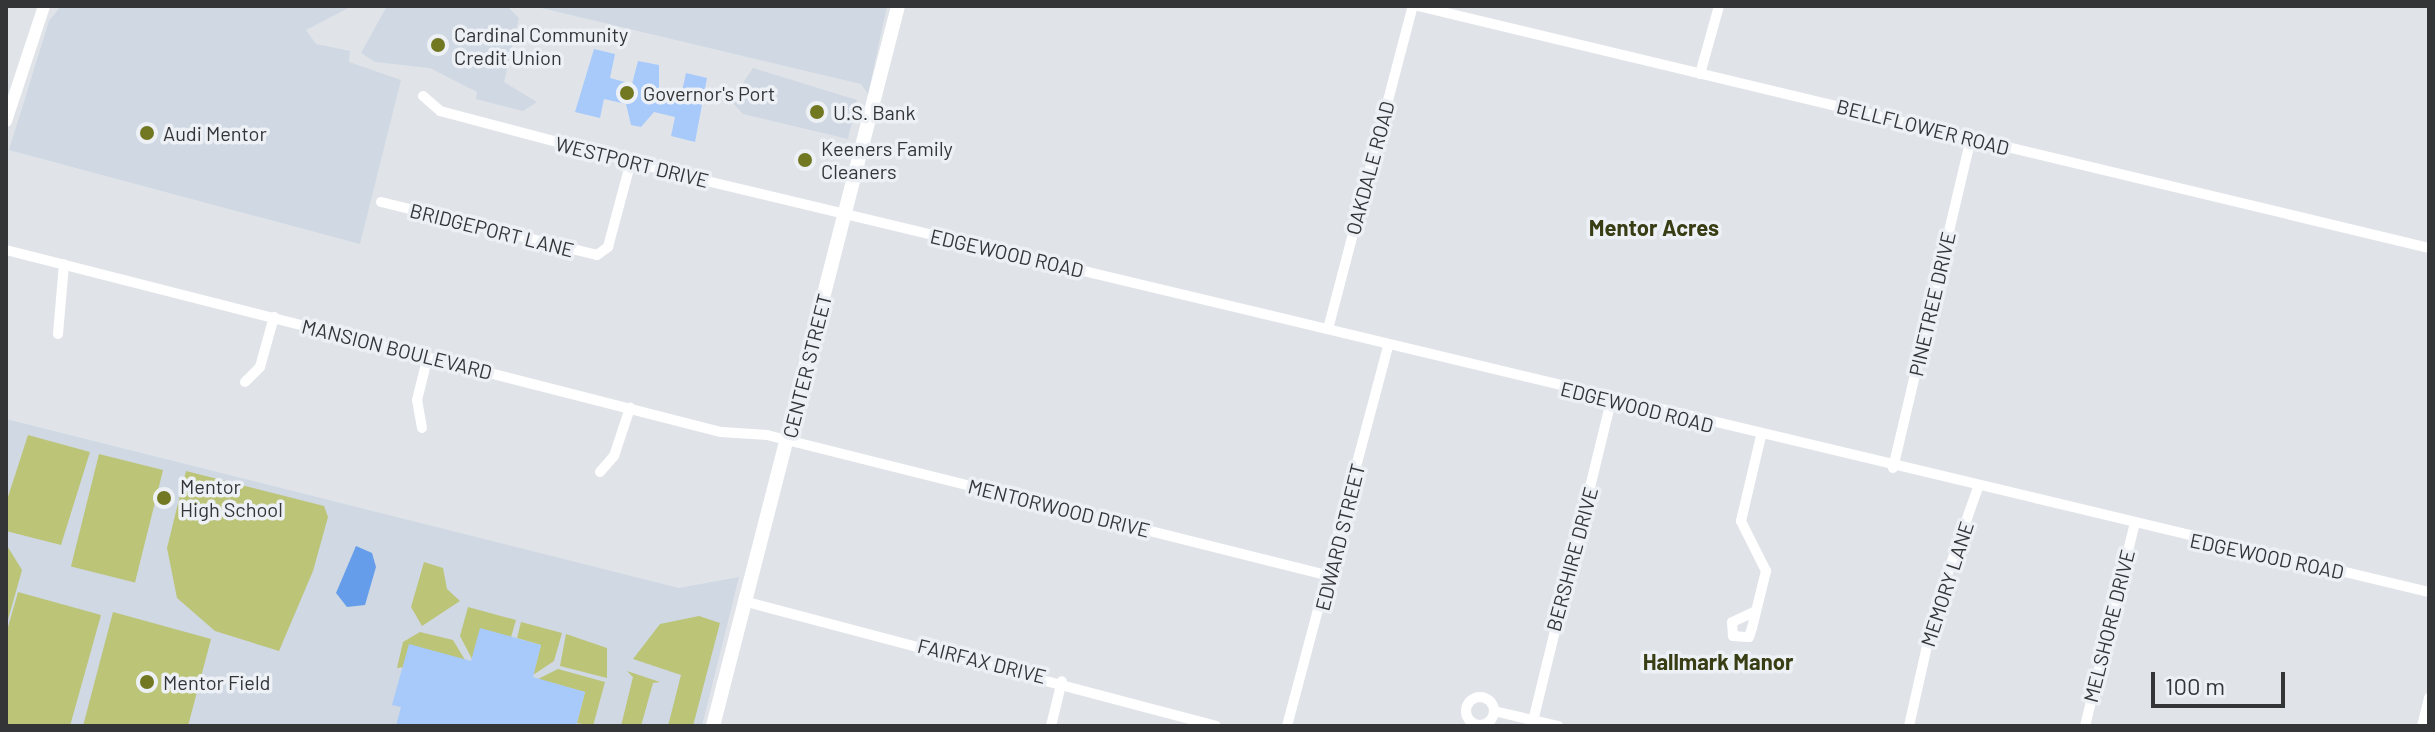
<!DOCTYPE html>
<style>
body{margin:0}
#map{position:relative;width:2435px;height:732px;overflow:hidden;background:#e0e4e9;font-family:Barlow,sans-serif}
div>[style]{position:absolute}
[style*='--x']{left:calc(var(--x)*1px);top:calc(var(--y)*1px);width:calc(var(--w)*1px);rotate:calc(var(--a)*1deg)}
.built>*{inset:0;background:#cfd8e3}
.green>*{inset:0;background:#bcc478;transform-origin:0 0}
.water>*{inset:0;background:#659dea}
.building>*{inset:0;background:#a7cafa}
.minor>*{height:10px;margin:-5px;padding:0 5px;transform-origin:5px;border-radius:5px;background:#fff}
.minor>.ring{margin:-5px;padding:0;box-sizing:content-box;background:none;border:10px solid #fff;border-radius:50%}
.tertiary>*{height:12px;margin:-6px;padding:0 6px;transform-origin:6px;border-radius:6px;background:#fff}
.secondary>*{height:14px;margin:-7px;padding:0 7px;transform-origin:7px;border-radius:7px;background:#fff}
.dots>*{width:22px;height:22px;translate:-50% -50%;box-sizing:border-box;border:4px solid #edf1f6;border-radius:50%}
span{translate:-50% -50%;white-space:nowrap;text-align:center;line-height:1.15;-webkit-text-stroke:7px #edf1f6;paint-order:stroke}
.poi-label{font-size:20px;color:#343537}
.left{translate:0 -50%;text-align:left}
.street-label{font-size:20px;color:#343537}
.neighbourhood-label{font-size:22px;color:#393d14;font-weight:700}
.frame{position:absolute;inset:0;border:8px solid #343537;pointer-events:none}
.scale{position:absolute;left:2151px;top:672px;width:134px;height:36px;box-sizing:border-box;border:4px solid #343537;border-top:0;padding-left:10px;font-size:24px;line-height:28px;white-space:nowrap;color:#343537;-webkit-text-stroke:6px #edf1f6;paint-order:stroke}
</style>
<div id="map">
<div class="built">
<i style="clip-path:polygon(61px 6px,352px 6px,306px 30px,316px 44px,350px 51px,349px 62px,401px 80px,360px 244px,9px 150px,49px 21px)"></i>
<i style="clip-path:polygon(387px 6px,507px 6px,519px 18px,504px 82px,537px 102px,523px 111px,476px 99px,477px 92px,430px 68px,375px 62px,361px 53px)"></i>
<i style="clip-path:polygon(533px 6px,887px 6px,868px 94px,861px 84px)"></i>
<i style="clip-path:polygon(753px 68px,857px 100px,848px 139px,743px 114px,731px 101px)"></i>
<i style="clip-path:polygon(6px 419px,679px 588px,739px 577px,702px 726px,6px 726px)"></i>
</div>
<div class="green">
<i style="clip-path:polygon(28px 435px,90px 452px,61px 545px,6px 531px,6px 503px)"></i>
<i style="left:99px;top:454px;width:66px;height:116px;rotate:14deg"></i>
<i style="clip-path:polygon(186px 471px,324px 506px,328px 517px,313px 571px,279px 651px,215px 631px,177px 598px,167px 548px)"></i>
<i style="clip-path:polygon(6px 544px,22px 570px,6px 627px)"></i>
<i style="clip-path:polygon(424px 562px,443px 568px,447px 589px,460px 601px,422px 626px,411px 607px)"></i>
<i style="clip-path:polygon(18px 592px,101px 615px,70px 726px,6px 726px,6px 634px)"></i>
<i style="clip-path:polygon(468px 607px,516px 620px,511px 637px,472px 659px,460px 636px)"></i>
<i style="clip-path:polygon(113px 612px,211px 639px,188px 726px,83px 726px)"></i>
<i style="clip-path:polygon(699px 616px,720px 623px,693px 726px,668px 726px,681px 675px,633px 659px,660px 624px)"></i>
<i style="clip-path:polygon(521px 622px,562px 633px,554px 661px,533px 675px,541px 645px,517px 638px)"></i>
<i style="clip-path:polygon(420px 632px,453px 640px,465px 660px,397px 668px,403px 642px)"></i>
<i style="clip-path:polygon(566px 634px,607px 648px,607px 678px,560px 666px)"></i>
<i style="clip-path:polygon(558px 669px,605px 682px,593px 726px,577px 723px,585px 692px,538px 679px)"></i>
<i style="clip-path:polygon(627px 671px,660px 682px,653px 683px,641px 726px,621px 726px,633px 677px)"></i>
</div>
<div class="water">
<i style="clip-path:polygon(356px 546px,372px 553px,376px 567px,365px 605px,347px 607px,336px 593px)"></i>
</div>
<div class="building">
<i style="clip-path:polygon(594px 49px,615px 54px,610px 78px,632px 84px,638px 61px,659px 65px,659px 91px,681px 96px,686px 73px,707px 78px,695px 142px,671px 136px,675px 117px,654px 112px,641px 127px,631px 125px,626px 104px,604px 99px,600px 118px,575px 112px)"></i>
<i style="clip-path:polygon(480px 628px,541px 645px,533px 677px,585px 692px,576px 726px,396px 726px,401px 707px,392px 705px,409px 644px,471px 661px)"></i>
</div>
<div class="minor">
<i style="--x:1418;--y:6;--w:1040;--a:13.46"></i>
<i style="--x:1700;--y:74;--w:71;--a:-74.4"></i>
<i style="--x:423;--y:96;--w:23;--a:41"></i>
<i style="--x:440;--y:111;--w:263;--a:14.8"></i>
<i style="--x:694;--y:178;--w:1784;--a:13.42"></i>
<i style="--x:381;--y:202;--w:222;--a:13.8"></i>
<i style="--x:597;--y:255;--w:14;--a:-36"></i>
<i style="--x:608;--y:247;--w:89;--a:-75"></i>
<i style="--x:6;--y:250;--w:738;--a:14.28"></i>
<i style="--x:721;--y:432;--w:46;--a:3.7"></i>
<i style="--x:767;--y:435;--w:580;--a:14.06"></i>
<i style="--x:1328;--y:329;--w:334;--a:-75.3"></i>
<i style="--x:58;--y:334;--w:70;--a:-85.1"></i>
<i style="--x:245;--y:382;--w:21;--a:-45"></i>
<i style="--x:260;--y:367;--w:52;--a:-74.4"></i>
<i style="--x:422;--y:428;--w:28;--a:-100"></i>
<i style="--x:417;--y:400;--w:45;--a:-76"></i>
<i style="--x:1893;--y:468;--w:338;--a:-76.7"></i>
<i style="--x:600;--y:472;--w:21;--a:-49"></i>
<i style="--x:614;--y:456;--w:51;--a:-71.6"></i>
<i style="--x:747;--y:602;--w:485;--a:14.8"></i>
<i style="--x:1756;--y:611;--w:26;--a:155"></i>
<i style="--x:1732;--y:622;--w:14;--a:86"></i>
<i style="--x:1733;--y:636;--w:16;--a:4"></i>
<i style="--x:1749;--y:637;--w:9;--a:-72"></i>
<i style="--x:1752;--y:628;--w:59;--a:-76.2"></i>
<i style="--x:1766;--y:571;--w:56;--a:-116.6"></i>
<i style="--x:1741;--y:521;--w:87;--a:-76.8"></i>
<i class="ring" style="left:1466px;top:697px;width:18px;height:18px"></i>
<i style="--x:1494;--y:711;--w:66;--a:13.2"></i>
<i style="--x:1534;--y:717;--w:326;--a:-76.3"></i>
<i style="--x:1051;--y:726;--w:46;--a:-76.3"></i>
<i style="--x:1287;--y:726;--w:393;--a:-75.1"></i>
<i style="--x:1909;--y:726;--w:123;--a:-77.3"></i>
<i style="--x:1936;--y:606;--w:123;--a:-70.5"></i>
<i style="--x:2085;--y:726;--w:205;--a:-76.2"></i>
<i style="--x:2422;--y:726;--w:29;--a:-76"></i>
</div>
<div class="tertiary">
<i style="--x:6;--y:121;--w:121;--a:-71.7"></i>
</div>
<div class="secondary">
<i style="--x:713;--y:726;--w:743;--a:-75.59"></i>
</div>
<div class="dots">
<i style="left:438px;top:45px;background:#717821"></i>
<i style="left:627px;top:93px;background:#717821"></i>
<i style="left:817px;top:112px;background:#717821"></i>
<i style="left:147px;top:133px;background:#717821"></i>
<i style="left:805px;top:160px;background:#717821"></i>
<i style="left:164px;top:498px;background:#717821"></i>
<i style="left:147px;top:682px;background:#717821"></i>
</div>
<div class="poi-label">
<span class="left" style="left:454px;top:46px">Cardinal Community<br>Credit Union</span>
<span class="left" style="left:643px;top:93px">Governor's Port</span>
<span class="left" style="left:833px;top:112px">U.S. Bank</span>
<span class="left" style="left:163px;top:133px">Audi Mentor</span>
<span class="left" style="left:821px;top:160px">Keeners Family<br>Cleaners</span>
<span class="left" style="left:180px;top:498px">Mentor<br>High School</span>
<span class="left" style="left:163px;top:682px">Mentor Field</span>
</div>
<div class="street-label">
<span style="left:1923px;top:127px;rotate:14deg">BELLFLOWER ROAD</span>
<span style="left:632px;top:162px;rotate:14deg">WESTPORT DRIVE</span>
<span style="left:1370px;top:168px;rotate:-75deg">OAKDALE ROAD</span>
<span style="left:492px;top:230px;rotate:14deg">BRIDGEPORT LANE</span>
<span style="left:1007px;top:253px;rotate:13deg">EDGEWOOD ROAD</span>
<span style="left:1932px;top:304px;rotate:-77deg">PINETREE DRIVE</span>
<span style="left:397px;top:349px;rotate:14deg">MANSION BOULEVARD</span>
<span style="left:807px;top:366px;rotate:-76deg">CENTER STREET</span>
<span style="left:1637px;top:407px;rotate:14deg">EDGEWOOD ROAD</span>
<span style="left:1059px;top:508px;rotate:14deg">MENTORWOOD DRIVE</span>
<span style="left:1340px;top:537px;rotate:-76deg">EDWARD STREET</span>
<span style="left:2267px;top:556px;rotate:12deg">EDGEWOOD ROAD</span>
<span style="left:1572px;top:559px;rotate:-75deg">BERSHIRE DRIVE</span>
<span style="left:1947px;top:584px;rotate:-72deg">MEMORY LANE</span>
<span style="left:2109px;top:626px;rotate:-76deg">MELSHORE DRIVE</span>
<span style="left:982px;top:661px;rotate:14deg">FAIRFAX DRIVE</span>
</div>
<div class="neighbourhood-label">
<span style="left:1654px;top:228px">Mentor Acres</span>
<span style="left:1718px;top:662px">Hallmark Manor</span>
</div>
<div class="frame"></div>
<div class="scale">100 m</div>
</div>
